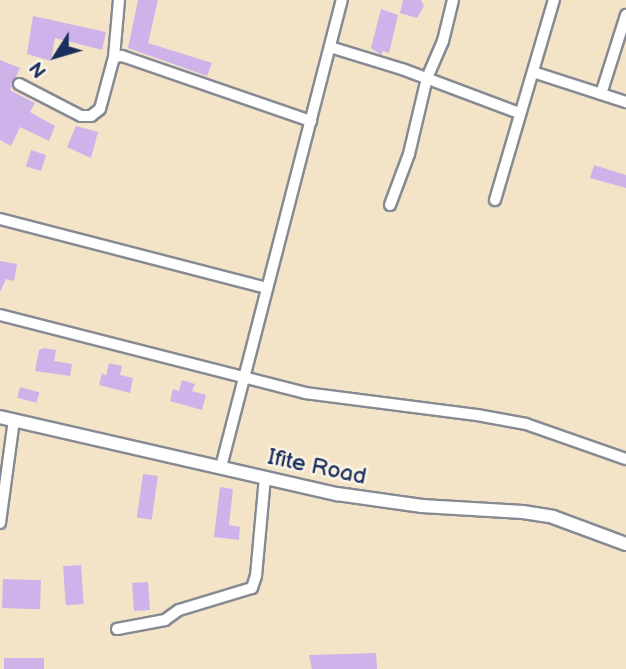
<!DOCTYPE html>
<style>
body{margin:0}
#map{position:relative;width:626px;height:669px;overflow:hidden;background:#f3e4c8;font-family:"Balsamiq Sans",sans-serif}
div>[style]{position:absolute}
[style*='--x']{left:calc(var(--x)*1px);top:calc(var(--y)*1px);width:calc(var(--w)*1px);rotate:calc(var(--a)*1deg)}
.building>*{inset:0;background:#ceb2ea;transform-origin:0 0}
.roads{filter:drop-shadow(2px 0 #878a93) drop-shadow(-2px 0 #878a93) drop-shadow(0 2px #878a93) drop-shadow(0 -2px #878a93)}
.minor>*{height:10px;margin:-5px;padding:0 5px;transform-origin:5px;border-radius:5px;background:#fff}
.tertiary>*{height:12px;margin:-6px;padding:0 6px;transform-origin:6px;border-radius:6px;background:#fff}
span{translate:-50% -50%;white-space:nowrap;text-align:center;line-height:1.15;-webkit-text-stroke:5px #fcf5e5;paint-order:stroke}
.street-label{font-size:23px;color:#1b2f5e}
.north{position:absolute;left:21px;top:21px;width:70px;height:70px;-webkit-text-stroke:5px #fcf5e5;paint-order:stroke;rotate:233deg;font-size:19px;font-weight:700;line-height:28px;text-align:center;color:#1b2f5e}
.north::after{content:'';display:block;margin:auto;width:24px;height:32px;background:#1b2f5e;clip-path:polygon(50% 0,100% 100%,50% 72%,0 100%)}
</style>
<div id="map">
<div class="building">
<i style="clip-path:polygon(138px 0,158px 0,148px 43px,212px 63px,207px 76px,128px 48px)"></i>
<i style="clip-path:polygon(403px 0,421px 0,424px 6px,417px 18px,400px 13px)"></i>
<i style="clip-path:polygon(381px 9px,398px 15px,389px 53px,383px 51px,381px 55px,371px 48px)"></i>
<i style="clip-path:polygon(33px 16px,106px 32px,102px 50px,55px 38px,51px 61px,27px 54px)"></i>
<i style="clip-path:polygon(0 60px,20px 68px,10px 90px,35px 103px,30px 112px,55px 126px,49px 141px,20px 127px,11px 146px,0 140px)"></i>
<i style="clip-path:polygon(76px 126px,98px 132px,91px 158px,67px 147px)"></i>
<i style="left:31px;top:150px;width:16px;height:17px;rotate:18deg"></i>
<i style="clip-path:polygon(594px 165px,626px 175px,626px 188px,590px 178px)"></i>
<i style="clip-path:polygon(0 261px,17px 264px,14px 281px,6px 279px,0 292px)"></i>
<i style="clip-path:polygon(44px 348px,56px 350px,54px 361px,72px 364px,70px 376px,35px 371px,39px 350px)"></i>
<i style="clip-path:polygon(109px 363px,122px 366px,120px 375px,133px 378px,130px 393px,99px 385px,102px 373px,106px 376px)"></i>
<i style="clip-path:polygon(182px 380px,195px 384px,192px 391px,206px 395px,202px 410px,170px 401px,173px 389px,179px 391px)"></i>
<i style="left:20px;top:387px;width:20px;height:11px;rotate:15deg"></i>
<i style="left:143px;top:474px;width:15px;height:44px;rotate:8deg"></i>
<i style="clip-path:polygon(220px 487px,233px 489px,229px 525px,240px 527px,239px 540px,214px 537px)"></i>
<i style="left:81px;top:565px;width:39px;height:18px;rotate:86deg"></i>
<i style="left:3px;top:579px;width:38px;height:29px;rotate:2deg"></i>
<i style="left:148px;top:582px;width:28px;height:16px;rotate:86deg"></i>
<i style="clip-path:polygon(376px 653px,377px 669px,312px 669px,309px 655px)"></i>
<i style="left:4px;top:658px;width:40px;height:11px"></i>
</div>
<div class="roads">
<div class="minor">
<i style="--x:330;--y:47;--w:75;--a:17"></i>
<i style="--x:402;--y:69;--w:125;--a:20.6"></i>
<i style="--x:114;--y:57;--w:57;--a:-85"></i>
<i style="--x:533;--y:72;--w:98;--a:17.9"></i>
<i style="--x:19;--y:84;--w:70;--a:27.3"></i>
<i style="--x:81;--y:116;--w:10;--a:0"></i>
<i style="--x:91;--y:116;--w:11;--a:-38"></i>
<i style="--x:100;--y:109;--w:54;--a:-74.9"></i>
<i style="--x:114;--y:57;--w:8;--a:-7"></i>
<i style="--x:122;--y:56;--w:200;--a:19"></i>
<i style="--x:601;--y:94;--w:83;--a:-72.4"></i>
<i style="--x:495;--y:200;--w:209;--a:-73.6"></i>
<i style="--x:390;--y:205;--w:54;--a:-69.6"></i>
<i style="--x:409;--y:154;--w:78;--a:-76.7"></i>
<i style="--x:427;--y:78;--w:40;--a:-66.6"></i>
<i style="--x:443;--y:41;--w:42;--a:-76.3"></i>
<i style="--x:0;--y:219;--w:276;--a:14.5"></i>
<i style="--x:0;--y:315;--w:315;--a:14.3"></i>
<i style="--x:305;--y:393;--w:173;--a:7.3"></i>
<i style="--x:477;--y:415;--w:50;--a:10.4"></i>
<i style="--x:526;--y:424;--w:106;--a:19.3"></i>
<i style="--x:221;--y:467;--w:482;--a:-75.5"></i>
<i style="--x:0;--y:523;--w:104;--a:-82.3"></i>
<i style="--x:117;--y:629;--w:49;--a:-10.6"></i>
<i style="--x:165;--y:620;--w:17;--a:-36"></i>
<i style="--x:179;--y:610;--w:76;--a:-16.8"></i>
<i style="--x:252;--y:588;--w:13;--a:-72"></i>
<i style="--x:256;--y:576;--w:98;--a:-84.8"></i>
</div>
<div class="tertiary">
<i style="--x:0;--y:417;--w:346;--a:12.9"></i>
<i style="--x:337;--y:494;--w:86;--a:8"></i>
<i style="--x:422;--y:506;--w:101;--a:3.4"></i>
<i style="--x:523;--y:512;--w:30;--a:9"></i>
<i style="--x:553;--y:517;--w:78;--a:20.3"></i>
</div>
</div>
<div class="street-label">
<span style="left:317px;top:467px;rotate:12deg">Ifite Road</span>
</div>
<div class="north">N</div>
</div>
